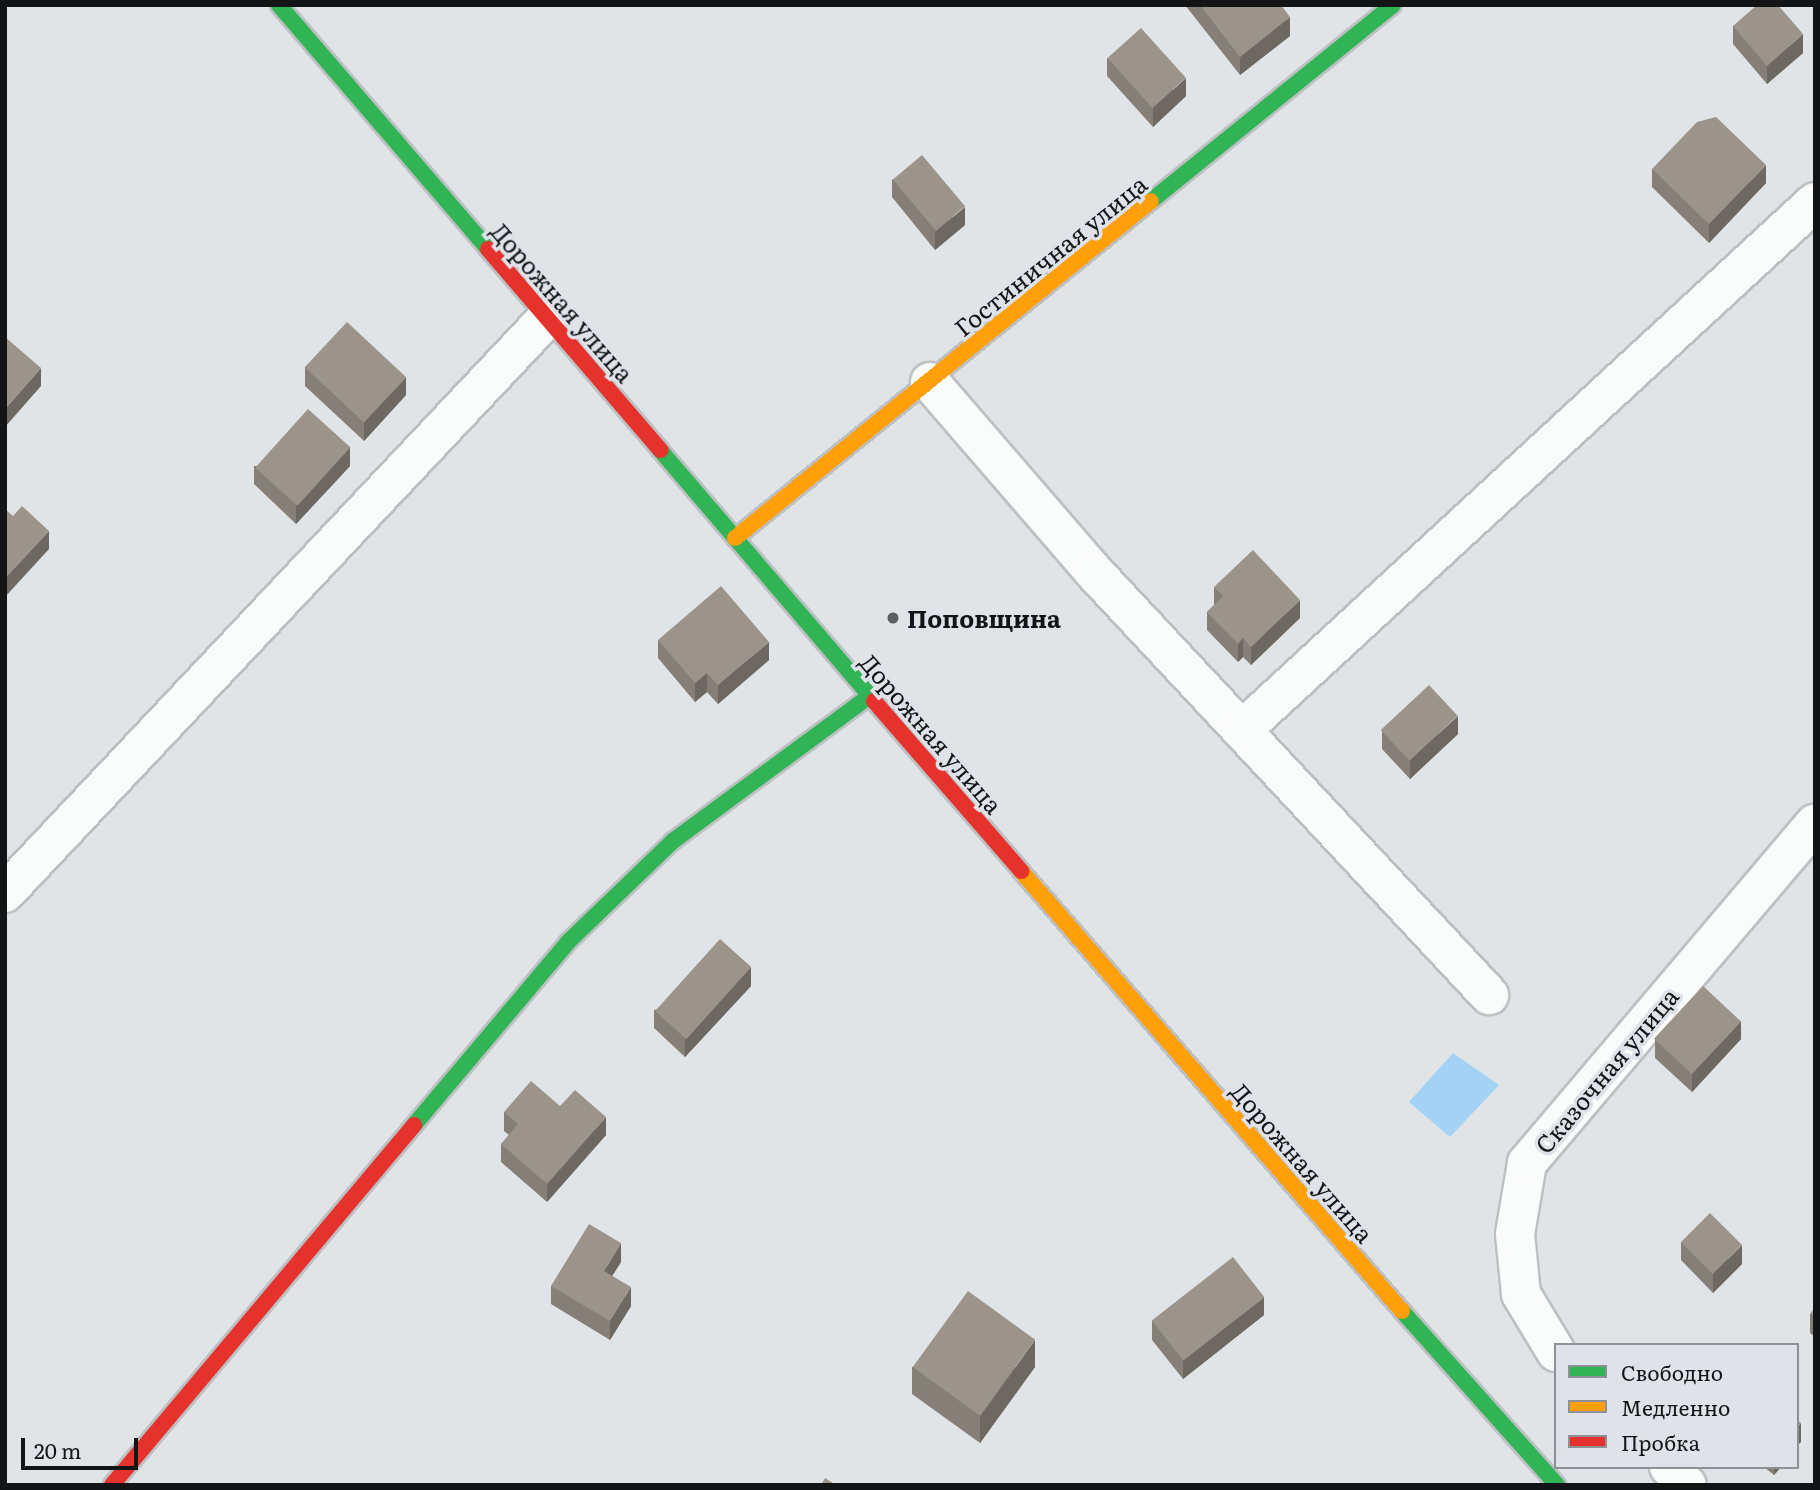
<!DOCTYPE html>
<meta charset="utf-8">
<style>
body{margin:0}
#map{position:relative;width:1820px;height:1490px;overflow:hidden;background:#e1e4e7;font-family:Literata,serif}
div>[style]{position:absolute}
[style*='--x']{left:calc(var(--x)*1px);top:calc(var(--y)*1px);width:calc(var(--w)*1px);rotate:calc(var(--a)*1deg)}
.water>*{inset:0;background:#a3d2f4}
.roads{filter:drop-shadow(2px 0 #bdc0c2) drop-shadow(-2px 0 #bdc0c2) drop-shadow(0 2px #bdc0c2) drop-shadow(0 -2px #bdc0c2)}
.street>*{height:38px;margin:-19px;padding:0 19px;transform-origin:19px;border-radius:19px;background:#fafbfb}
.fast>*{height:16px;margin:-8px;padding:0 8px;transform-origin:8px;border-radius:8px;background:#30b455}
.slow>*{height:16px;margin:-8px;padding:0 8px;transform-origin:8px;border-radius:8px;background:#ff9f0a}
.jam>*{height:16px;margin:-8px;padding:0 8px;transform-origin:8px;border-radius:8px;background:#e5322d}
.wall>*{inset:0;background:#867f78}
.shaded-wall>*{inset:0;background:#6d6861}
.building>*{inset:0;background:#9c948b;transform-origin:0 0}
.dots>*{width:19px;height:19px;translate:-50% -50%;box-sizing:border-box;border:4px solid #dfe3e9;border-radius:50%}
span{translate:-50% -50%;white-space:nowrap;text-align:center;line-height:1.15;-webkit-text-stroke:7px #dfe3e9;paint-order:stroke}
.street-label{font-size:24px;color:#131416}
.poi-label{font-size:24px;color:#131416;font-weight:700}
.left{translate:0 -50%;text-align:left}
.frame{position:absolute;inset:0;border:7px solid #131416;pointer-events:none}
.legend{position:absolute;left:1554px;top:1343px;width:245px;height:126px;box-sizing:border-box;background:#dfe3e9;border:2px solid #8d9095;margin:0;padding:9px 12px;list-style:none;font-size:21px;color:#131416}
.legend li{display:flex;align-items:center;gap:14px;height:35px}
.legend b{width:35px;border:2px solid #8d9095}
.scale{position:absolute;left:21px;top:1438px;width:117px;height:32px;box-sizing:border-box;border:4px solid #131416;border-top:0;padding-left:9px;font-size:21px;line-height:24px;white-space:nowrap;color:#131416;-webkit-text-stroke:5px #dfe3e9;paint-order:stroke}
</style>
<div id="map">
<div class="water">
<i style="clip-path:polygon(1453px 1053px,1499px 1085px,1450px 1137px,1409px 1102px)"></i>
</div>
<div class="roads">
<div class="street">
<i style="--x:930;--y:382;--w:251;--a:49.2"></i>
<i style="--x:1094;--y:572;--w:579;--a:46.96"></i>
<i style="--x:1242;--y:730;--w:779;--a:-42.66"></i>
<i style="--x:5;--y:893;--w:790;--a:-46.69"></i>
<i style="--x:1556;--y:1352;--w:68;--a:-121.1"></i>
<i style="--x:1521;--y:1294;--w:60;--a:-95.7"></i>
<i style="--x:1515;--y:1234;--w:72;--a:-80.4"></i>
<i style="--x:1527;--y:1163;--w:445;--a:-49.7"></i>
<i style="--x:1669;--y:1467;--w:25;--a:45"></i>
</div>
<div class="fast">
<i style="--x:279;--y:5;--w:321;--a:49.4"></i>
<i style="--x:1151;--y:201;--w:311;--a:-39"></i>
<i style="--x:660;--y:450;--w:330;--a:49.5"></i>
<i style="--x:414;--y:1125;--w:239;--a:-49.9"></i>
<i style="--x:568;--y:942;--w:146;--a:-43.9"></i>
<i style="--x:673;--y:841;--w:245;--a:-36.4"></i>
<i style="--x:1402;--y:1311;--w:233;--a:48.3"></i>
</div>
<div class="slow">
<i style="--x:735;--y:538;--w:535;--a:-39.01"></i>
<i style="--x:1021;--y:871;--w:582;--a:49.11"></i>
</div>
<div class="jam">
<i style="--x:488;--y:249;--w:265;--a:49.4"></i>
<i style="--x:874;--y:701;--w:225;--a:49.1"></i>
<i style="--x:112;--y:1485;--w:470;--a:-50"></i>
</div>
</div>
<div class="wall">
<i style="clip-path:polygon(1185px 5px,1281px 5px,1290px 36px,1240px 75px)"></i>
<i style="clip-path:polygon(1733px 26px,1803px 53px,1767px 84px,1733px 44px)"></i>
<i style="clip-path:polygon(1107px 58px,1186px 96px,1153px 127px,1107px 76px)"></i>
<i style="clip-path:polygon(1652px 169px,1766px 183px,1709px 243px,1652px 187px)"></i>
<i style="clip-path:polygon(892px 179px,965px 225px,935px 250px,892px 197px)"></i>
<i style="clip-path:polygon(305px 367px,406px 395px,364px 441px,305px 386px)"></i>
<i style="clip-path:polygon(254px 466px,350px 466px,296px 524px,254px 484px)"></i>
<i style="clip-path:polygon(1214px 587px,1300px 618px,1251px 665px,1243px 657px,1238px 662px,1207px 630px,1207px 612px,1214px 605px)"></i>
<i style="clip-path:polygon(658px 640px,769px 660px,718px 704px,707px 692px,695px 702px,658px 658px)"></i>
<i style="clip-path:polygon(1382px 731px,1458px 734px,1410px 779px,1382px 749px)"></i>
<i style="clip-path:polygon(751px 986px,685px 1057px,654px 1028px,654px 1010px)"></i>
<i style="clip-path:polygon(1655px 1039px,1741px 1039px,1692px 1092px,1655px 1058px)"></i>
<i style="clip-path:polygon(560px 1106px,606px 1135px,547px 1202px,501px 1162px,501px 1144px,509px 1135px,504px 1131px,504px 1112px)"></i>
<i style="clip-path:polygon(1681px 1242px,1742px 1264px,1713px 1293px,1681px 1260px)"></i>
<i style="clip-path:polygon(621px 1262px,612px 1276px,631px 1306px,610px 1340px,551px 1304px,551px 1286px)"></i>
<i style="clip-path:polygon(1815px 1308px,1815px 1337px,1810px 1333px,1810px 1314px)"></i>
<i style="clip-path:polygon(1264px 1315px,1183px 1379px,1152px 1340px,1152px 1321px)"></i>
<i style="clip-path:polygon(912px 1367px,1035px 1367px,980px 1443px,912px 1394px)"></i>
<i style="clip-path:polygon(1764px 1467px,1781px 1467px,1774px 1475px)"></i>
</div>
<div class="shaded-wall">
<i style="clip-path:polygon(1290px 17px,1290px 36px,1240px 75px,1240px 57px)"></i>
<i style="clip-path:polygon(1803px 34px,1803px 53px,1767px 84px,1767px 66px)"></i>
<i style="clip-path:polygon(1186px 78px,1186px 96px,1153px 127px,1153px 108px)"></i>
<i style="clip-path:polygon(1766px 165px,1766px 183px,1709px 243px,1709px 224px)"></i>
<i style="clip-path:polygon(965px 207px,965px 225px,935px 250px,935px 232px)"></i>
<i style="clip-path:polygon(41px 368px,41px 386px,5px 427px,5px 409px)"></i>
<i style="clip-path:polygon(406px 377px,406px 395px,364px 441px,364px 422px)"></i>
<i style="clip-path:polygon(350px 447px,350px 466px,296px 524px,296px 505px)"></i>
<i style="clip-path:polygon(49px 531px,49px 549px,5px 597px,5px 578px)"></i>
<i style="clip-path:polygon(1300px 600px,1300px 618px,1251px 665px,1251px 647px)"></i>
<i style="clip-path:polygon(1243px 638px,1243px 657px,1238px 662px,1238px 644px)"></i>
<i style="clip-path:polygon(769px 642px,769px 660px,718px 704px,718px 685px)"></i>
<i style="clip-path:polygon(707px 673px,707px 692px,695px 702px,695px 683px)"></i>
<i style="clip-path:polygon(1458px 716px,1458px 734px,1410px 779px,1410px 760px)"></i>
<i style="clip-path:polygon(751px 967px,751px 986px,685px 1057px,685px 1038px)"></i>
<i style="clip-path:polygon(1741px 1021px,1741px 1039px,1692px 1092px,1692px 1074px)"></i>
<i style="clip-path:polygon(606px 1117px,606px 1135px,547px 1202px,547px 1184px)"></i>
<i style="clip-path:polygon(621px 1243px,621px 1262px,604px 1289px,604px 1271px)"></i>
<i style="clip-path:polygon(1742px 1245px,1742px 1264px,1713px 1293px,1713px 1274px)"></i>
<i style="clip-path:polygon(631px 1287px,631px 1306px,610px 1340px,610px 1321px)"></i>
<i style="clip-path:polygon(1264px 1297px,1264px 1315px,1183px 1379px,1183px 1361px)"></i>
<i style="clip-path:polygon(1035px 1340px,1035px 1367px,980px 1443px,980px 1417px)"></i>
<i style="clip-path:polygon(1801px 1423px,1801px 1442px,1797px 1446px,1797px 1428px)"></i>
<i style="clip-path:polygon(1774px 1467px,1781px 1467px,1774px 1475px)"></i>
</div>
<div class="building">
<i style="clip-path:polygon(1200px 5px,1281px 5px,1290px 17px,1240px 57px)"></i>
<i style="clip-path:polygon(1757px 5px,1778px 5px,1803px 34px,1767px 66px,1733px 26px)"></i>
<i style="left:1141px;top:28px;width:67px;height:45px;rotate:48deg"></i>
<i style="clip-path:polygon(1716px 117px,1766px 165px,1709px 224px,1652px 169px,1697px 122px)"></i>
<i style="left:922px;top:155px;width:67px;height:38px;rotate:50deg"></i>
<i style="left:347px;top:322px;width:81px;height:62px;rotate:43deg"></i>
<i style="clip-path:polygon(5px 337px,41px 368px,5px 409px)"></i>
<i style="left:308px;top:409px;width:57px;height:79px;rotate:42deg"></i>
<i style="clip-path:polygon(22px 506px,49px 531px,5px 578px,5px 509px,13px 516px)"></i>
<i style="clip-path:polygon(1253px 550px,1300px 600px,1251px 647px,1243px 638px,1238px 644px,1207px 612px,1223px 596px,1214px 587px)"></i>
<i style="clip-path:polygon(721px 586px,769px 642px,718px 685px,707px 673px,695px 683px,658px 640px)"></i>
<i style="left:1429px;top:685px;width:42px;height:66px;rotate:47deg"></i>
<i style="left:720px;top:939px;width:42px;height:97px;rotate:42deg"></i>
<i style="left:1703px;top:986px;width:52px;height:72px;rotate:43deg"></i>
<i style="clip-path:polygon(531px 1081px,560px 1106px,575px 1090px,606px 1117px,547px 1184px,501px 1144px,518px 1124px,504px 1112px)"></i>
<i style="left:1710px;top:1213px;width:45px;height:41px;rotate:45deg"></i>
<i style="clip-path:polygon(589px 1224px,621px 1243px,604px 1271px,631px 1287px,610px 1321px,551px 1286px)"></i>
<i style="left:1233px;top:1257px;width:51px;height:103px;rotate:52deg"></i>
<i style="left:968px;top:1291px;width:83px;height:94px;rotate:36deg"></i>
<i style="clip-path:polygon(1815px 1308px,1815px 1318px,1810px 1314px)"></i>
<i style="clip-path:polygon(1797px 1420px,1801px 1423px,1797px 1428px)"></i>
<i style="clip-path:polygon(825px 1478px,836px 1485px,821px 1485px)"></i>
</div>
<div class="dots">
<i style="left:893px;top:618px;background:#5b5d5f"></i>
</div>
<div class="street-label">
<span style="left:1050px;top:255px;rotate:-39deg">Гостиничная улица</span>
<span style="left:563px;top:302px;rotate:49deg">Дорожная улица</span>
<span style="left:932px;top:733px;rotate:49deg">Дорожная улица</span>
<span style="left:1606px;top:1070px;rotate:-50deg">Сказочная улица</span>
<span style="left:1303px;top:1162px;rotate:49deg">Дорожная улица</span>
</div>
<div class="poi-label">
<span class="left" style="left:907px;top:618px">Поповщина</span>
</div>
<div class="frame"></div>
<ul class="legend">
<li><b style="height:9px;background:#30b455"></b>Свободно</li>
<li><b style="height:9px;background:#ff9f0a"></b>Медленно</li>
<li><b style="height:9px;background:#e5322d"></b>Пробка</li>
</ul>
<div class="scale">20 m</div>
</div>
